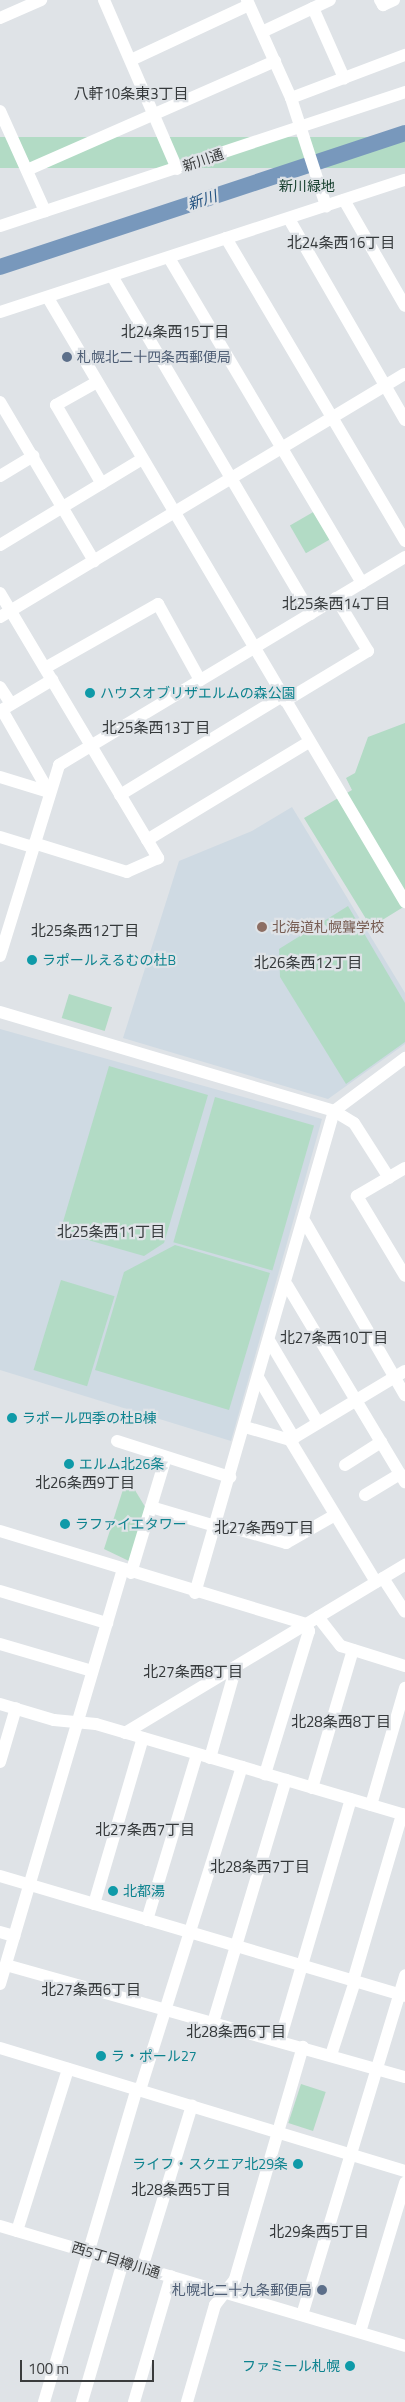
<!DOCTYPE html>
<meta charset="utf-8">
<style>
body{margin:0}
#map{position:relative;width:405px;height:2402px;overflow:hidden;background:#dfe3e7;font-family:"Titillium Web","Noto Sans JP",sans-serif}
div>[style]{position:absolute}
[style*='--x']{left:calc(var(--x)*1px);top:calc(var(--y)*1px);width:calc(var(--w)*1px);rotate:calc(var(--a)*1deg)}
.built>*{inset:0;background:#cfdae3}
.green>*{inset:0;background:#b2dbc5;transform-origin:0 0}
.river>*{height:16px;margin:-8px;padding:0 8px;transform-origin:8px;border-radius:8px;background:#7898bc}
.minor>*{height:12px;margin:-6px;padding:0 6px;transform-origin:6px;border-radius:6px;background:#fff}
.dots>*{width:14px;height:14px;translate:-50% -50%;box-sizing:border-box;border:2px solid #dfe3e7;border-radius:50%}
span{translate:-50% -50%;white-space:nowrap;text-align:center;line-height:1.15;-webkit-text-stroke:4.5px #dfe3e7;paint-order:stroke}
.street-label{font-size:14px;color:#3a3c3d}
.park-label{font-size:14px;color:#123c2a}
.service-label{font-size:14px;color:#4e5e75}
.left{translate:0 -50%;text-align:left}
.right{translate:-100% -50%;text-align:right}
.culture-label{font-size:14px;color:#0d838f}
.education-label{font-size:14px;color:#785e54}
.neighbourhood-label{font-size:15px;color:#35393b}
.water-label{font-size:15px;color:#225281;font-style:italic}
.scale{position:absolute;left:20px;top:2360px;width:134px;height:22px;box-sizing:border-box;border:2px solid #3a3c3d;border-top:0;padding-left:6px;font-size:15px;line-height:18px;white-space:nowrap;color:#3a3c3d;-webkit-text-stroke:4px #dfe3e7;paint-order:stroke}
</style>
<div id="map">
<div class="built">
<i style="clip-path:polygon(292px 807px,405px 993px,405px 1044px,328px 1099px,123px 1038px,179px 861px,252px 831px)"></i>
<i style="clip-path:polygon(0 1029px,322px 1119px,231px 1441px,0 1370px)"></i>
</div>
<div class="green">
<i style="left:405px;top:137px;width:31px;height:427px;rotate:90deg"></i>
<i style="left:315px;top:511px;width:32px;height:29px;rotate:60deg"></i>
<i style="clip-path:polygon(405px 723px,405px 906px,371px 927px,304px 818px,352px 790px,346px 778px,355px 773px,368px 737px)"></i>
<i style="clip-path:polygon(348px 906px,405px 1003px,405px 1042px,346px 1084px,280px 977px,279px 949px)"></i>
<i style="left:69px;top:994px;width:45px;height:25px;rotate:17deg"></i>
<i style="clip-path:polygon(109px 1066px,208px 1095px,164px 1243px,144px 1256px,60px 1232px)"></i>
<i style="left:215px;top:1097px;width:103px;height:151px;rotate:16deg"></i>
<i style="clip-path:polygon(175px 1245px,270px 1273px,229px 1410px,95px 1370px,124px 1272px)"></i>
<i style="left:61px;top:1280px;width:56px;height:94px;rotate:17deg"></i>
<i style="clip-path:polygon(127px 1477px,147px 1510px,131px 1562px,104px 1549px)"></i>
<i style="left:301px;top:2084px;width:26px;height:41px;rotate:18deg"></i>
</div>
<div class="river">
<i style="--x:0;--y:267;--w:427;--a:-18.3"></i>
</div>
<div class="minor">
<i style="--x:104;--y:0;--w:184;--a:66.6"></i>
<i style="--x:247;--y:0;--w:107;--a:65.8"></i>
<i style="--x:291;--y:98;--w:114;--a:72"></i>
<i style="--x:380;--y:0;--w:6;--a:59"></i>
<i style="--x:383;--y:5;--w:12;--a:-24"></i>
<i style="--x:313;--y:8;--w:77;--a:66.1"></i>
<i style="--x:0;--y:18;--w:45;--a:-23.7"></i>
<i style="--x:262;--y:32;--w:75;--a:-25.2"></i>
<i style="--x:131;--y:60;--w:130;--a:-25"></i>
<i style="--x:291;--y:98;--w:122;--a:-20.7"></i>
<i style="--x:0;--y:111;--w:110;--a:65.8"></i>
<i style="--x:27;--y:170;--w:271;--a:-23.7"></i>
<i style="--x:344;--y:200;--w:122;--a:60.1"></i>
<i style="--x:289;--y:219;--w:232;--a:60"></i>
<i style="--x:0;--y:226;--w:427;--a:-18.3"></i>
<i style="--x:226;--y:238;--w:352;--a:59.4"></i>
<i style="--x:169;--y:258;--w:378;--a:59.3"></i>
<i style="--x:112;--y:276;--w:392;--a:59.5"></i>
<i style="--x:48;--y:298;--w:702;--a:59.41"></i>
<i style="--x:0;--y:312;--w:426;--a:-18.1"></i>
<i style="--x:97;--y:382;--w:47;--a:150.7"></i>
<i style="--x:56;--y:405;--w:91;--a:59.8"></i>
<i style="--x:0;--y:402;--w:185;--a:59.4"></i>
<i style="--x:0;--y:476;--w:39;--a:-31"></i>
<i style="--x:0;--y:545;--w:166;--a:-31.2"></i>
<i style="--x:0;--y:593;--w:309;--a:59.2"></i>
<i style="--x:158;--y:858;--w:34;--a:156"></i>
<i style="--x:127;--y:872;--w:97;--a:-162.7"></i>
<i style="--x:0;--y:617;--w:472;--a:-31"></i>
<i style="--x:45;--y:668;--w:130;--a:-29.5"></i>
<i style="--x:158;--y:604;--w:87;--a:61.1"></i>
<i style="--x:0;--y:687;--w:20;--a:57"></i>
<i style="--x:285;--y:701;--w:97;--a:-31.1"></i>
<i style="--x:368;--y:651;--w:62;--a:-121.1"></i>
<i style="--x:2;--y:710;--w:95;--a:60.2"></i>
<i style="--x:0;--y:711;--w:61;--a:-30.8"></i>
<i style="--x:0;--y:777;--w:51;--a:17"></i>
<i style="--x:120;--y:795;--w:190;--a:-31.4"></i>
<i style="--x:0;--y:837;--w:34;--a:17"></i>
<i style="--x:147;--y:840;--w:189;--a:-31.2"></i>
<i style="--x:0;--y:956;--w:200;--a:-72.8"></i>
<i style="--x:59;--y:765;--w:404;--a:-31"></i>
<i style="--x:0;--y:1012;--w:348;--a:16.5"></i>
<i style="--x:334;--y:1111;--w:89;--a:-36.7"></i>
<i style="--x:405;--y:1168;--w:56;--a:149.7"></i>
<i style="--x:357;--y:1196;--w:93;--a:59"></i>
<i style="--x:305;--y:1222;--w:200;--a:60"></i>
<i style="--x:287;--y:1285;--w:230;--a:59.1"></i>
<i style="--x:270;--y:1342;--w:94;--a:59.3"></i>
<i style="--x:259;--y:1379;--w:69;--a:59.3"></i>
<i style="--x:245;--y:1427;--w:47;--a:16.1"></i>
<i style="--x:290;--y:1440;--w:134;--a:-31"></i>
<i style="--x:290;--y:1440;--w:166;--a:58.8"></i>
<i style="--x:117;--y:1441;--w:119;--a:17.7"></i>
<i style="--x:345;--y:1465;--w:43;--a:-32.6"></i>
<i style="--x:365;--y:1495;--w:41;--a:-31"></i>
<i style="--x:151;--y:1507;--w:67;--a:16.5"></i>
<i style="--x:216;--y:1523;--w:73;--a:15.9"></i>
<i style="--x:286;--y:1543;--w:56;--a:-29.7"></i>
<i style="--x:0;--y:1531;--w:320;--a:16.9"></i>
<i style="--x:306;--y:1624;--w:8;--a:67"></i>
<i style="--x:309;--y:1631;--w:150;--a:107.1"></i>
<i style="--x:131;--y:1573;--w:121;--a:-73.2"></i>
<i style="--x:383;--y:1578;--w:40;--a:57.1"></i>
<i style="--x:0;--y:1591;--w:112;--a:16.7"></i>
<i style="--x:195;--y:1593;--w:502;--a:-73.91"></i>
<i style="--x:334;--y:1111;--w:23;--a:31"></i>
<i style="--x:354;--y:1123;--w:65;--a:57.5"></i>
<i style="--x:318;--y:1617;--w:37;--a:52"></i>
<i style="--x:341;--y:1646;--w:67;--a:17.4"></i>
<i style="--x:0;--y:1644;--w:96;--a:16.4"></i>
<i style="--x:0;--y:1704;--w:56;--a:16.5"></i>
<i style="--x:54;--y:1720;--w:42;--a:5.4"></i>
<i style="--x:96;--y:1724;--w:322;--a:16.4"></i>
<i style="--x:125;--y:1733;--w:327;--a:-31"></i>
<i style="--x:210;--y:1758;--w:95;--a:-74.1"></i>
<i style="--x:0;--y:1762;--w:56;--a:-73.5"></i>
<i style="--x:312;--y:1788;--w:144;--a:-73.5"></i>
<i style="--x:371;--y:1805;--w:122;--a:-73.8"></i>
<i style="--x:0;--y:1876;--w:422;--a:16.5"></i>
<i style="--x:94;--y:1904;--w:173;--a:-73.6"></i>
<i style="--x:147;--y:1920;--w:173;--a:-73.2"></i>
<i style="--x:0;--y:1932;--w:15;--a:16"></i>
<i style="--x:6;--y:1965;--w:414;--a:15.7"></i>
<i style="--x:353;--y:1981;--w:174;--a:-73.6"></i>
<i style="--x:0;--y:1984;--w:433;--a:-73.5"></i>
<i style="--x:212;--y:2026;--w:257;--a:-73.3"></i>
<i style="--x:280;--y:2040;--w:251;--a:-73.6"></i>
<i style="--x:0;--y:2048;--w:423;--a:16.9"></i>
<i style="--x:331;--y:2055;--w:78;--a:-72"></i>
<i style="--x:140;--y:2090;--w:339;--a:-72.5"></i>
<i style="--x:0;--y:2226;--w:422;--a:16.5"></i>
<i style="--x:17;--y:2231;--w:170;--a:-72.5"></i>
<i style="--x:142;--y:2268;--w:170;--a:-72.9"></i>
<i style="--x:302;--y:2315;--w:355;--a:-73.1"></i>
<i style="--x:360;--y:2332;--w:156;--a:-73.2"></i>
<i style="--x:44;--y:2402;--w:327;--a:-73.5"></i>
<i style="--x:82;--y:2402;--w:146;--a:-73.7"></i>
<i style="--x:134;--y:2402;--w:131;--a:-73.6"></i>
<i style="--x:187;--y:2402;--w:101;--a:-73.9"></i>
<i style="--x:215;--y:2305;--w:33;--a:-52"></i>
<i style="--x:235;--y:2279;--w:242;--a:-73.7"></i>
</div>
<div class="dots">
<i style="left:67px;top:357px;background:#5c6f8a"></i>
<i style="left:90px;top:693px;background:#0f9aa8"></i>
<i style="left:262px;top:927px;background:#8d6e63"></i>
<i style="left:32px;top:960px;background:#0f9aa8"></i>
<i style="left:12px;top:1418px;background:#0f9aa8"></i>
<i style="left:69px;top:1464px;background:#0f9aa8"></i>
<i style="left:65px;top:1524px;background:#0f9aa8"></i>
<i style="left:113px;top:1891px;background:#0f9aa8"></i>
<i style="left:101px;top:2056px;background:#0f9aa8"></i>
<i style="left:298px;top:2164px;background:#0f9aa8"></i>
<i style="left:322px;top:2290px;background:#5c6f8a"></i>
<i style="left:350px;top:2366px;background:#0f9aa8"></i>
</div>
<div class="street-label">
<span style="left:203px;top:160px;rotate:-19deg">新川通</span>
<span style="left:116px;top:2260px;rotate:17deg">西5丁目樽川通</span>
</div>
<div class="park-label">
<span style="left:307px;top:186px">新川緑地</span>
</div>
<div class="service-label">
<span class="left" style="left:77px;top:357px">札幌北二十四条西郵便局</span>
<span class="right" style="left:312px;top:2290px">札幌北二十九条郵便局</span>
</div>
<div class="culture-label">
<span class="left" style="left:100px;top:693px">ハウスオブリザエルムの森公園</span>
<span class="left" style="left:42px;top:960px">ラポールえるむの杜B</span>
<span class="left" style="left:22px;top:1418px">ラポール四季の杜B棟</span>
<span class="left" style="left:79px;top:1464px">エルム北26条</span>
<span class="left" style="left:75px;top:1524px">ラファイエタワー</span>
<span class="left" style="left:123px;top:1891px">北都湯</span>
<span class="left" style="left:111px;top:2056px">ラ・ポール27</span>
<span class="right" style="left:288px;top:2164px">ライフ・スクエア北29条</span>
<span class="right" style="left:340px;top:2366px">ファミール札幌</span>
</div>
<div class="education-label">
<span class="left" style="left:272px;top:927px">北海道札幌聾学校</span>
</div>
<div class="neighbourhood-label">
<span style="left:131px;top:94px">八軒10条東3丁目</span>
<span style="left:341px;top:243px">北24条西16丁目</span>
<span style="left:175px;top:332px">北24条西15丁目</span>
<span style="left:336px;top:604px">北25条西14丁目</span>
<span style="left:156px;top:728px">北25条西13丁目</span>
<span style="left:85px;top:931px">北25条西12丁目</span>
<span style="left:308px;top:963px">北26条西12丁目</span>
<span style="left:111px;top:1232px">北25条西11丁目</span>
<span style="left:334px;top:1338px">北27条西10丁目</span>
<span style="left:85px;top:1483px">北26条西9丁目</span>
<span style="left:264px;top:1528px">北27条西9丁目</span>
<span style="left:193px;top:1672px">北27条西8丁目</span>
<span style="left:341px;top:1722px">北28条西8丁目</span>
<span style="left:145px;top:1830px">北27条西7丁目</span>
<span style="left:260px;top:1867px">北28条西7丁目</span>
<span style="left:91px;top:1990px">北27条西6丁目</span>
<span style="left:236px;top:2032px">北28条西6丁目</span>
<span style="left:181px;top:2190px">北28条西5丁目</span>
<span style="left:319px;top:2232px">北29条西5丁目</span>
</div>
<div class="water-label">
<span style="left:202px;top:200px;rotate:-18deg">新川</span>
</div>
<div class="scale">100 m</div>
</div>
